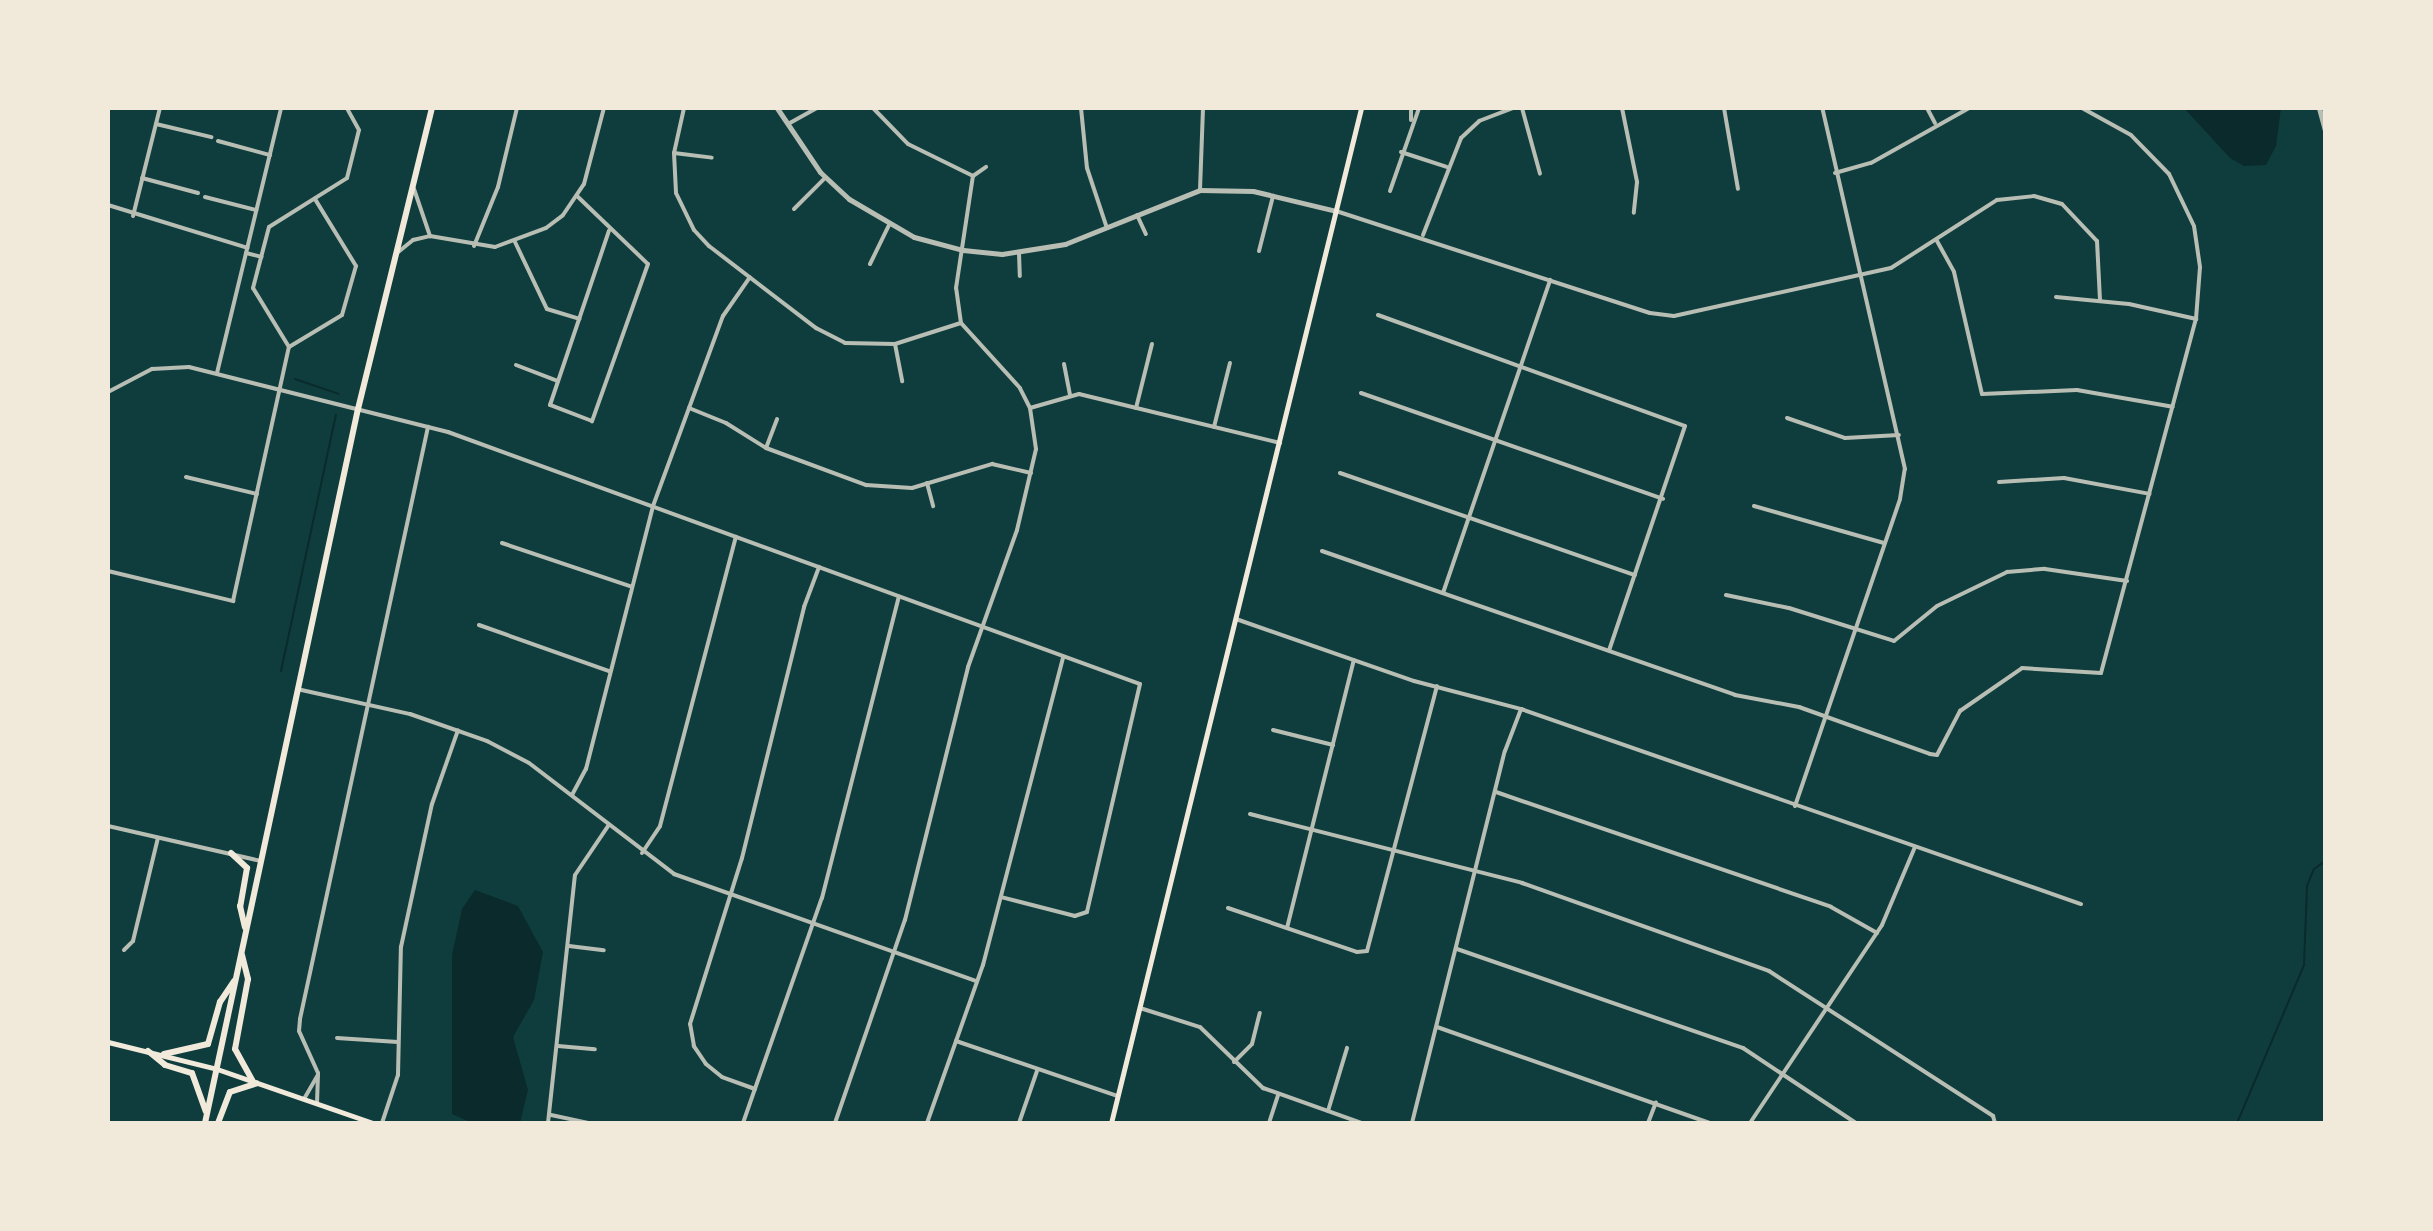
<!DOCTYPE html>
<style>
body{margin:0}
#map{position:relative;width:2433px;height:1231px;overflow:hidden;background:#0f3d3e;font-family:Mulish,sans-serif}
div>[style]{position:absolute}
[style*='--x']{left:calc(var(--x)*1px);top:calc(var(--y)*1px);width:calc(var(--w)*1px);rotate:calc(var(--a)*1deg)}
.water>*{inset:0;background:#0a2a2b}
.stream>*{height:2px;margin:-1px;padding:0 1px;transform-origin:1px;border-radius:1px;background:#0a2a2b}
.minor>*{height:4px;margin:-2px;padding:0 2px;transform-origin:2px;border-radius:2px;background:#b8beb3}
.tertiary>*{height:5px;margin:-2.5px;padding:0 2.5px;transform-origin:2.5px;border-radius:2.5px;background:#b8beb3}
.secondary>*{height:5px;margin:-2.5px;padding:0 2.5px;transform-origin:2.5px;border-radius:2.5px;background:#f1e9da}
.primary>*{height:6px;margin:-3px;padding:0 3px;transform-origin:3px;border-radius:3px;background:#f1e9da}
span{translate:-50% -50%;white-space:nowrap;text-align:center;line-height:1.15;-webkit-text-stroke:8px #f1e9da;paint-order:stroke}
.frame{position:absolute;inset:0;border:110px solid #f1e9da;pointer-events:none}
</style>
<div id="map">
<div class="water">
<i style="clip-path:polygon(2184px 108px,2281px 108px,2276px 146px,2266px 165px,2244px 166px,2230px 158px)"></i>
<i style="clip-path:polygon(475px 890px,518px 906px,543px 952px,534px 1000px,513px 1037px,528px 1090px,520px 1123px,472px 1123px,452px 1114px,452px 955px,462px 909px)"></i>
</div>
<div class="stream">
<i style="--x:295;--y:379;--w:46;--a:18.8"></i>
<i style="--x:281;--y:671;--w:262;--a:-77.9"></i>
<i style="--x:2237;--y:1123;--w:172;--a:-67"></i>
<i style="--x:2304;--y:965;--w:79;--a:-87.8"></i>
<i style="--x:2307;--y:886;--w:18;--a:-68"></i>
<i style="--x:2314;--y:869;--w:12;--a:-35"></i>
</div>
<div class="minor">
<i style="--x:684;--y:108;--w:46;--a:102.5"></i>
<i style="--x:674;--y:153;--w:40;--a:87.1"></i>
<i style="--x:676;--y:193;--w:41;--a:64.1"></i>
<i style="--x:694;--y:230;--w:22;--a:47"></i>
<i style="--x:709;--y:246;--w:135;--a:37.5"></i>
<i style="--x:816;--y:328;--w:33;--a:27"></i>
<i style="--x:845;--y:343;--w:50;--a:1.1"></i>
<i style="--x:895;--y:344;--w:69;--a:-17.7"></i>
<i style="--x:873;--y:108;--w:50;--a:45.8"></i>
<i style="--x:908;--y:144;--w:72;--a:26.2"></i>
<i style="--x:1081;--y:108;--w:60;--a:84.3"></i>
<i style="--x:1087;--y:168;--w:63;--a:71.6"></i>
<i style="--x:1411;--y:108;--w:12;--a:90"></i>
<i style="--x:1522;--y:108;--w:68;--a:74.7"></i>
<i style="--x:1622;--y:108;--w:76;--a:78.5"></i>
<i style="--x:1637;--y:182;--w:31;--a:96"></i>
<i style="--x:1724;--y:108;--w:82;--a:80.2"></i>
<i style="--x:1927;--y:108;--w:17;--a:62"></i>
<i style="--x:156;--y:124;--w:57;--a:13.3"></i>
<i style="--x:788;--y:124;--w:33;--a:-29"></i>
<i style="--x:218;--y:141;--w:54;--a:15.1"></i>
<i style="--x:1401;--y:152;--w:48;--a:18.1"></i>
<i style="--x:674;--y:153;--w:38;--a:7"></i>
<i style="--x:1835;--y:173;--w:37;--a:-16"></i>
<i style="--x:1871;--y:163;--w:112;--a:-29.3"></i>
<i style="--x:973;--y:176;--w:16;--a:-35"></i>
<i style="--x:142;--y:178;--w:58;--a:15"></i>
<i style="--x:414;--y:189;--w:50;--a:71.2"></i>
<i style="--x:1200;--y:190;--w:82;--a:-87.9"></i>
<i style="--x:1390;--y:191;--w:88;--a:-70.7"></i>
<i style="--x:577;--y:196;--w:98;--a:43.8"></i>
<i style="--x:648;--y:264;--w:167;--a:109.6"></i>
<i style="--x:592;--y:421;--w:45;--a:-159.1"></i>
<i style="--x:550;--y:405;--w:184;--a:-71.3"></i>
<i style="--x:205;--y:197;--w:53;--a:14.3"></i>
<i style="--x:108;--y:205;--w:146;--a:17.1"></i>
<i style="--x:794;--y:209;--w:44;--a:-45"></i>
<i style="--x:1336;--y:211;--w:330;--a:18"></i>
<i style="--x:1650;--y:313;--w:24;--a:7"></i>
<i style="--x:1674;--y:316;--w:222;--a:-12.5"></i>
<i style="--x:1891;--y:268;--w:126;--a:-32.7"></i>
<i style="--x:1997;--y:200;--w:37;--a:-6"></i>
<i style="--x:2034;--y:196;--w:29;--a:16"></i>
<i style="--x:2062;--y:204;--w:51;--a:46.6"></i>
<i style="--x:2097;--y:241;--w:59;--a:87.1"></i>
<i style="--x:1137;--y:215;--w:21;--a:65"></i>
<i style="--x:133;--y:216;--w:111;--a:-76"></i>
<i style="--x:1423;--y:235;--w:104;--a:-68.6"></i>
<i style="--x:1461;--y:138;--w:25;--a:-43"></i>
<i style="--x:1479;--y:121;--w:36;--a:-21"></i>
<i style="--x:1937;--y:241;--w:35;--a:61"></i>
<i style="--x:1954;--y:272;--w:125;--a:77.1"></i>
<i style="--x:1982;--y:394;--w:95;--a:-2.4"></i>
<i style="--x:2077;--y:390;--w:97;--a:10"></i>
<i style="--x:515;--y:242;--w:74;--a:64.5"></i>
<i style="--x:547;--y:309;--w:34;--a:17"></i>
<i style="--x:474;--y:246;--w:64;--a:-67.9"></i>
<i style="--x:498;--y:187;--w:81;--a:-76.5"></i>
<i style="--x:1259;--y:251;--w:57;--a:-75.7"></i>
<i style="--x:246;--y:253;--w:16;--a:14"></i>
<i style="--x:397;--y:253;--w:21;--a:-39"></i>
<i style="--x:413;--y:240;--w:17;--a:-13"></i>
<i style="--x:430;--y:236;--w:66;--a:9.6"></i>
<i style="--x:495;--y:247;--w:54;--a:-20.4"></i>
<i style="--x:546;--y:228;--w:21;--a:-37"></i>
<i style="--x:563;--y:215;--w:37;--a:-56"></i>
<i style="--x:584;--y:184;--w:79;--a:-75.3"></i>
<i style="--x:1019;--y:253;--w:23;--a:88"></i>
<i style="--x:870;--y:264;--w:43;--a:-64"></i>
<i style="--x:2056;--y:297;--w:73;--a:5.5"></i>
<i style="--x:2129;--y:304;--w:69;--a:12.6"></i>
<i style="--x:1378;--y:315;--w:326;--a:19.9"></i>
<i style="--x:1685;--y:426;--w:237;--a:108.7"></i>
<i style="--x:895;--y:344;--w:38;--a:79"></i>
<i style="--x:289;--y:347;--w:62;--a:-31.1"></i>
<i style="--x:342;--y:315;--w:51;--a:-74.1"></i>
<i style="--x:356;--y:266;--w:79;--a:-121.5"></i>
<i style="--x:1064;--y:364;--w:32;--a:79"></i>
<i style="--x:516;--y:365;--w:45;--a:20.9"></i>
<i style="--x:217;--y:373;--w:273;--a:-76.4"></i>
<i style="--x:108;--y:392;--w:50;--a:-27.6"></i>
<i style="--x:152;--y:369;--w:37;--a:-3"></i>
<i style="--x:189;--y:367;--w:267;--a:14.1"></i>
<i style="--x:448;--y:432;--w:736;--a:20.01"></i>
<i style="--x:1140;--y:684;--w:234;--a:103.1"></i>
<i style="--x:1087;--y:912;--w:13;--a:162"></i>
<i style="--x:1075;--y:916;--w:76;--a:-165.6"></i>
<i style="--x:1361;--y:393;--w:320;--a:19.3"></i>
<i style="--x:689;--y:408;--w:40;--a:22"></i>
<i style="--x:726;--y:423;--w:47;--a:32"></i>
<i style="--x:766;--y:448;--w:107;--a:20.3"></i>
<i style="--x:866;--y:485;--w:46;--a:3.7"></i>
<i style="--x:912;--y:488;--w:84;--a:-16.7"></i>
<i style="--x:992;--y:464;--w:40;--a:13"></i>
<i style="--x:1030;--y:408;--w:51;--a:-15.9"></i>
<i style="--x:1079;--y:394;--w:207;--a:13.7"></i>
<i style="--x:1136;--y:408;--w:66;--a:-76"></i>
<i style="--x:1787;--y:418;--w:61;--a:19"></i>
<i style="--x:1845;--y:438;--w:54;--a:-3.2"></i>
<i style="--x:1214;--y:427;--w:66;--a:-76"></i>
<i style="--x:766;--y:448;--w:31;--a:-69"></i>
<i style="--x:1340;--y:473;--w:312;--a:19.1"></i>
<i style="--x:186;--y:477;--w:73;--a:13.5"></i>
<i style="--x:1999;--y:482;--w:65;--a:-3.5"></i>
<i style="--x:2064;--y:478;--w:87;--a:10.5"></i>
<i style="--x:927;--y:483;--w:24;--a:75"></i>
<i style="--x:1754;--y:506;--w:135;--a:15.9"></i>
<i style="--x:502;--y:543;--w:135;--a:18.6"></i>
<i style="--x:1322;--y:551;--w:437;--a:19.2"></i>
<i style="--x:1735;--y:695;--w:65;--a:10.6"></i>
<i style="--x:1799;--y:707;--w:139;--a:19.7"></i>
<i style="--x:1930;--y:754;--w:7;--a:8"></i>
<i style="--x:1937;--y:755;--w:50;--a:-62.4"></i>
<i style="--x:1960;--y:711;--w:75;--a:-34.7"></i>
<i style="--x:2022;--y:668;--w:79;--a:3.6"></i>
<i style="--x:2101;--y:673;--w:367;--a:-75"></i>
<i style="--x:2196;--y:319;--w:52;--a:-85.6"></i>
<i style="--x:2200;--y:267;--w:41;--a:-98.3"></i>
<i style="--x:2194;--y:226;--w:58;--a:-115.7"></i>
<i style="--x:2169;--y:174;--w:54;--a:-134.3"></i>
<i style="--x:2131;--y:135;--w:56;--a:-151.1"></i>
<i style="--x:108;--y:571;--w:129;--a:13.5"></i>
<i style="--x:233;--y:601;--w:260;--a:-77.6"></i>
<i style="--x:289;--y:347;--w:69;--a:-121.4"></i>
<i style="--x:253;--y:288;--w:63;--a:-75.3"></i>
<i style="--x:269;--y:227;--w:92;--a:-32.1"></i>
<i style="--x:347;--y:178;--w:49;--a:-76"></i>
<i style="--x:359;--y:130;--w:25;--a:-119"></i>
<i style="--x:1443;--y:593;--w:331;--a:-71.1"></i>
<i style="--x:1726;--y:595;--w:64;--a:11.7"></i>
<i style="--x:1789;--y:608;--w:110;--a:17.4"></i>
<i style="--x:1894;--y:641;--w:55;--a:-39.1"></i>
<i style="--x:1937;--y:606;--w:78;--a:-25.9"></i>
<i style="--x:2007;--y:572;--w:38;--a:-5"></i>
<i style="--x:2045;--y:569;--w:83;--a:8.3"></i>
<i style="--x:1236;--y:619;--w:188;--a:19.2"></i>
<i style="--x:1414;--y:681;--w:111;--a:14.7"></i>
<i style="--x:1521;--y:709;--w:593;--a:19.2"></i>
<i style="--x:479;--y:625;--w:138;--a:19.5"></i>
<i style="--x:297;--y:689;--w:116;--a:12.5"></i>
<i style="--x:410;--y:714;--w:82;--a:19.3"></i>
<i style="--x:487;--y:741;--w:47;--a:27.6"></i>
<i style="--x:529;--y:763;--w:183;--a:37.4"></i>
<i style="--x:674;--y:874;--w:320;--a:19.5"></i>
<i style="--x:1273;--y:730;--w:62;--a:14"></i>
<i style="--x:1496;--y:792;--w:354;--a:18.9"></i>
<i style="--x:1831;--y:907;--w:53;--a:29.5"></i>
<i style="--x:572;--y:795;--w:30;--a:-62"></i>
<i style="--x:586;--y:769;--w:271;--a:-75.7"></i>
<i style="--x:653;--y:506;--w:202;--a:-69.8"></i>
<i style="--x:723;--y:316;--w:47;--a:-55.3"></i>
<i style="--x:1795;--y:806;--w:324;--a:-71.1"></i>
<i style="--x:1900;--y:499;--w:30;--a:-81"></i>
<i style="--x:1905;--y:469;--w:370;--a:-102.9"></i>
<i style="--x:1250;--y:814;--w:281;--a:14.2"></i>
<i style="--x:1522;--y:883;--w:262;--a:19.6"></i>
<i style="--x:1769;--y:971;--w:267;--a:32.9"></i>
<i style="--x:1993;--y:1116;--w:7;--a:74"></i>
<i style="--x:108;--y:826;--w:157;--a:12.9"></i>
<i style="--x:642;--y:853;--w:32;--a:-56"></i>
<i style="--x:660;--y:826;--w:299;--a:-75.3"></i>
<i style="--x:1228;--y:908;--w:136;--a:18.8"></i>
<i style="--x:1357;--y:952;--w:10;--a:-6"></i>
<i style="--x:1367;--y:951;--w:274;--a:-75.2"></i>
<i style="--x:1287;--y:928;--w:276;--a:-76"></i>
<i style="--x:569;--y:946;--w:35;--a:7"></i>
<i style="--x:1457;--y:949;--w:303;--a:19.1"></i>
<i style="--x:1743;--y:1048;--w:136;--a:33.6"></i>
<i style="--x:124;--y:950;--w:13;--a:-45"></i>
<i style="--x:133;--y:941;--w:106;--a:-76.4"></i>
<i style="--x:1140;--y:1008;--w:63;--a:17.6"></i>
<i style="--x:1200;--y:1027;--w:88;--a:44.1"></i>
<i style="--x:1263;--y:1088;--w:105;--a:19.5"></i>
<i style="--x:1437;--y:1027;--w:289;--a:19.4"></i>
<i style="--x:337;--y:1038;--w:61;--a:3.8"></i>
<i style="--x:956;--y:1041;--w:171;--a:18.8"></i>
<i style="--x:558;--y:1046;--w:37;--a:5"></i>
<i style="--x:1234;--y:1062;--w:25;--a:-45"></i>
<i style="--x:1252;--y:1044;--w:32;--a:-76"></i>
<i style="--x:755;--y:1089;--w:35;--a:-160"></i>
<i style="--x:722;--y:1077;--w:21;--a:-141"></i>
<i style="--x:706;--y:1064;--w:22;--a:-124"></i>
<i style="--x:694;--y:1046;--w:22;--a:-100"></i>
<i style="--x:690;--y:1024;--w:174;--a:-72.6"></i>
<i style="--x:742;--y:858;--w:259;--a:-76.1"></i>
<i style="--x:804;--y:607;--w:43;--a:-69.4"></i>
<i style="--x:304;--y:1099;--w:28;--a:-60"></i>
<i style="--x:317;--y:1103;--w:30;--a:-88"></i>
<i style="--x:318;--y:1073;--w:46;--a:-114.3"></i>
<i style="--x:299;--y:1031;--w:12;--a:-85"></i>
<i style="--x:300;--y:1019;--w:606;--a:-77.8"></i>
<i style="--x:1328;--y:1111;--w:66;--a:-73.2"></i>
<i style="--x:551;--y:1115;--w:38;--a:12"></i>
<i style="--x:382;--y:1123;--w:51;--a:-71.6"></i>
<i style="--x:398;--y:1075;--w:128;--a:-88.7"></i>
<i style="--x:401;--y:947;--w:146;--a:-77.8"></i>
<i style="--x:432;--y:804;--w:78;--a:-70.6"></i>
<i style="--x:548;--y:1123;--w:249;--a:-83.8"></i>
<i style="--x:575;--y:875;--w:59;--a:-56"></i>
<i style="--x:743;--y:1123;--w:238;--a:-70.7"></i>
<i style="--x:822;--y:898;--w:311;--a:-75.7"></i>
<i style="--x:835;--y:1123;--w:215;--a:-71"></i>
<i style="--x:905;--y:920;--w:261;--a:-76"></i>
<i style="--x:968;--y:667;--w:145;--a:-70.3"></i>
<i style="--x:1017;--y:530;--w:83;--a:-76.8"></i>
<i style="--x:1036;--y:449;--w:41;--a:-98.3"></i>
<i style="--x:1030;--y:408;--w:22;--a:-117"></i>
<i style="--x:1020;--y:388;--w:88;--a:-132.2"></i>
<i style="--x:961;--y:323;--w:35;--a:-98"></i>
<i style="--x:956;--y:288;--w:113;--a:-81.4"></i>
<i style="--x:927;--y:1123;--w:168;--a:-70.5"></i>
<i style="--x:983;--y:965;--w:318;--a:-75.4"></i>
<i style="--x:1019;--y:1123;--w:55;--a:-70.9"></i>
<i style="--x:1269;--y:1123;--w:29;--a:-72"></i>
<i style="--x:1412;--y:1123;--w:383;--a:-76"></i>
<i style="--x:1505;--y:751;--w:45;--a:-69.1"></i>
<i style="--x:1648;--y:1123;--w:22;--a:-69"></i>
<i style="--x:1750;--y:1123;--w:238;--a:-56.3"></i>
<i style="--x:1882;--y:925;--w:85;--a:-67.1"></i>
</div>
<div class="tertiary">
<i style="--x:777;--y:108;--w:77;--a:56.1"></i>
<i style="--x:820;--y:172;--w:40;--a:43"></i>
<i style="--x:849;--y:199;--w:75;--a:30.3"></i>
<i style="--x:914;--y:237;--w:51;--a:14.9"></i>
<i style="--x:963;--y:250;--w:39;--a:6"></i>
<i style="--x:1002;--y:254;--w:64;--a:-9"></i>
<i style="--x:1065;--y:244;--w:145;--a:-21.8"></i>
<i style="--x:1200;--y:190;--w:53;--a:1.1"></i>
<i style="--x:1253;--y:191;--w:85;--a:13.5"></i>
<i style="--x:2319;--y:108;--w:23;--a:75"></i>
<i style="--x:2325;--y:792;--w:160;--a:90"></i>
</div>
<div class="secondary">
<i style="--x:108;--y:1042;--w:112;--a:13.9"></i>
<i style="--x:217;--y:1069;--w:165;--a:19.1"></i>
<i style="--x:1111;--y:1123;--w:1045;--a:-76.16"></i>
</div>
<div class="primary">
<i style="--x:231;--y:853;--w:22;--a:43"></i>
<i style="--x:247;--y:868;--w:39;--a:100"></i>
<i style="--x:240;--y:906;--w:22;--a:77"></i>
<i style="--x:242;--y:955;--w:25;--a:76"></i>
<i style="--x:248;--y:979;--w:71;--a:100.5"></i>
<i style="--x:235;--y:1049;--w:37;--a:61"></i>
<i style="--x:148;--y:1051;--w:22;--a:39"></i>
<i style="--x:165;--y:1065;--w:28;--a:17"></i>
<i style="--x:192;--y:1073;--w:41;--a:70.3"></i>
<i style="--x:164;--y:1054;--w:45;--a:-12.8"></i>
<i style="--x:208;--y:1044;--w:44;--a:-74.1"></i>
<i style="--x:220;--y:1002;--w:25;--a:-56"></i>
<i style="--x:205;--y:1123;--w:730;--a:-77.91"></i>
<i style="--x:358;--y:409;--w:310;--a:-76.2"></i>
<i style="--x:218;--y:1123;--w:33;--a:-69"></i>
<i style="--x:230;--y:1092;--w:28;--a:-18"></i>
</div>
<div class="frame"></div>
</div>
